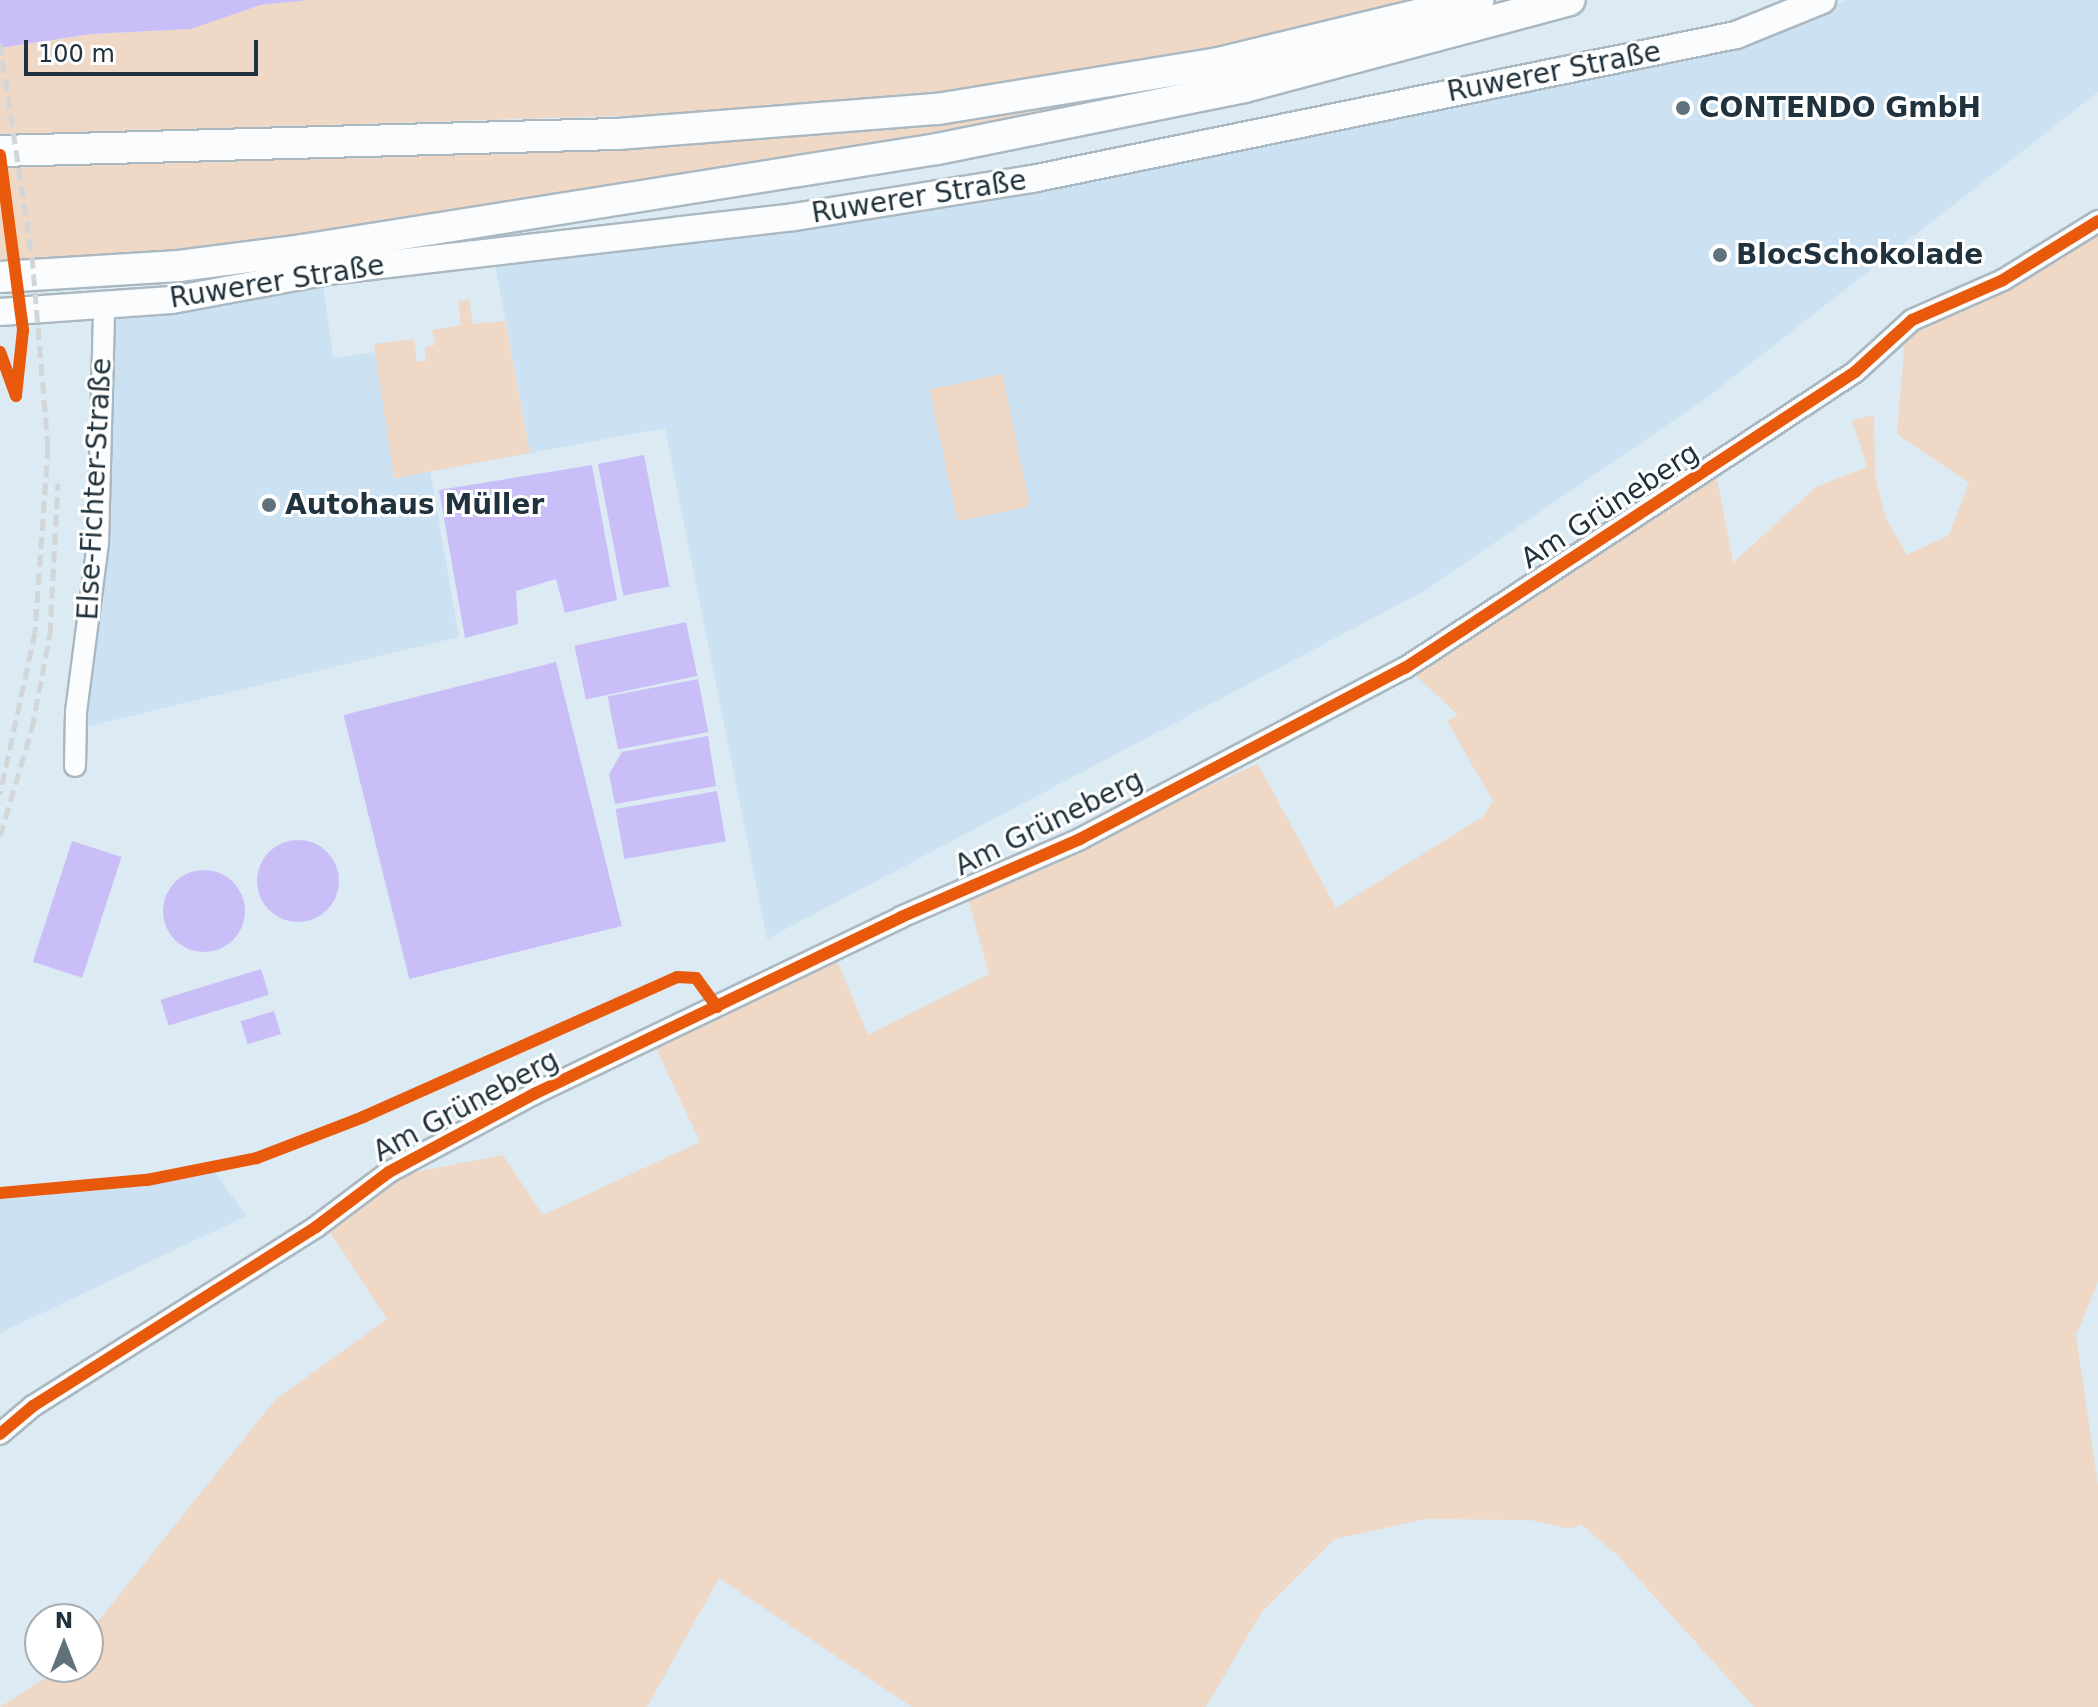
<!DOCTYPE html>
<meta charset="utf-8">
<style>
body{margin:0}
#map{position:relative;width:2098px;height:1707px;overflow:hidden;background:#dbeaf3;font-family:"DejaVu Sans",sans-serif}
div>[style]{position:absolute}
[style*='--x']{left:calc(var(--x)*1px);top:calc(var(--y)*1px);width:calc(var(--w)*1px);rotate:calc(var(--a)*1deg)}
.built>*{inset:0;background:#cce2f2}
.green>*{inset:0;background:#efd8c6;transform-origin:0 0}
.water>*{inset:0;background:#cabef9;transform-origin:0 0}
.round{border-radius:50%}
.roads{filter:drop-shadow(2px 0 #aab8c2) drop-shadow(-2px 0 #aab8c2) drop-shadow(0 2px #aab8c2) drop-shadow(0 -2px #aab8c2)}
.minor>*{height:20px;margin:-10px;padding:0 10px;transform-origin:10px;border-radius:10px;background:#fafcfd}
.major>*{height:26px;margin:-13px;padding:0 13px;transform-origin:13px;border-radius:13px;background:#fafcfd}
.highway>*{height:30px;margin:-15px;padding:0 15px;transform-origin:15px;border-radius:15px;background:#fafcfd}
.rail>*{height:5px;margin-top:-2.5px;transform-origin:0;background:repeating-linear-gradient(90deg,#d2d6d9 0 12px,transparent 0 18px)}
.cycleway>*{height:12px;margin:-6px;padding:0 6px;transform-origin:6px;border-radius:6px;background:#e8590c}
.dots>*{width:22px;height:22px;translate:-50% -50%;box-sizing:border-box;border:4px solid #fff;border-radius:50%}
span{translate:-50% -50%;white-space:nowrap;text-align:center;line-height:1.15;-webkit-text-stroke:6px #fff;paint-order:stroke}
.street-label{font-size:28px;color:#20323d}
.poi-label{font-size:28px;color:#20323d;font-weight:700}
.left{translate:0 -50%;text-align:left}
.north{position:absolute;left:24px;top:1603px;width:80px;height:80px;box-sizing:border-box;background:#fff;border:2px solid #a6adb1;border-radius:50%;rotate:0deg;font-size:22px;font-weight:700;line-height:32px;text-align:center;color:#20323d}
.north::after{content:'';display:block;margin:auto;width:28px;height:36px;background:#61727d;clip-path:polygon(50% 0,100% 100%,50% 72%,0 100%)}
.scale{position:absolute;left:24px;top:40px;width:234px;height:36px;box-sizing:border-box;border:4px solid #20323d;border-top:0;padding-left:10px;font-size:24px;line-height:28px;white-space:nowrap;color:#20323d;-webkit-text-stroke:6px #fff;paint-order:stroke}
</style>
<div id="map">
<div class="built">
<i style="clip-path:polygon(1847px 0,2098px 0,2098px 92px,1705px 399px,1424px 591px,767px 939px,665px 428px,530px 453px,494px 259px,1346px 125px,1579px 83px,1722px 49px)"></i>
<i style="clip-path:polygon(323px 283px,333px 358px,376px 352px,394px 478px,430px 470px,459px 637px,81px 728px,93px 664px,100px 563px,110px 317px,254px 299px)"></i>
<i style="clip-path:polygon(215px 1172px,246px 1216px,0 1333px,0 1198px)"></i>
</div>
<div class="green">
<i style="clip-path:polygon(309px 0,1434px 0,1324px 29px,1058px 81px,808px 110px,0 135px,0 48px,91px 34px,191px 29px,260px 5px)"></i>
<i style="clip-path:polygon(1238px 70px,1043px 120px,648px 186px,178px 254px,0 264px,0 165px,176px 161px)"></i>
<i style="clip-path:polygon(2098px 228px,2098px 1282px,2076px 1335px,2098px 1485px,2098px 1707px,1754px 1707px,1618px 1556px,1581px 1524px,1570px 1529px,1530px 1520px,1425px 1519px,1335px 1539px,1261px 1613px,1206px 1707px,912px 1707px,719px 1578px,647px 1707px,0 1707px,62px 1667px,88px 1667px,88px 1634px,275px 1400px,387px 1319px,327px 1228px,390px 1177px,503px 1155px,543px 1215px,700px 1142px,655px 1046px,836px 958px,868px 1035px,989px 974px,967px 895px,1258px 764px,1336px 908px,1484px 816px,1493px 801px,1447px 721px,1458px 715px,1412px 672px,1716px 473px,1733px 563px,1816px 487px,1867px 467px,1852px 420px,1874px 415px,1875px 476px,1886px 518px,1907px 555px,1949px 535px,1969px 483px,1897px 434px,1905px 338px)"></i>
<i style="clip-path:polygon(469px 300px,473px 324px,505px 321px,530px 453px,394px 478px,374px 344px,414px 339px,417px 362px,426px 361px,425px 347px,435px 345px,432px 330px,461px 325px,458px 301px)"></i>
<i style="left:1002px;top:374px;width:135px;height:74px;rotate:78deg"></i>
</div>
<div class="water">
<i style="clip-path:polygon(0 0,309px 0,260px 5px,191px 29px,91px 34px,0 48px)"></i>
<i style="left:644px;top:455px;width:134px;height:47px;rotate:79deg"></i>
<i style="clip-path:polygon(592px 465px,617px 600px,565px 613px,556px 579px,516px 591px,518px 624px,465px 638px,439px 490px)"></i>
<i style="left:686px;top:622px;width:55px;height:114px;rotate:78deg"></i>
<i style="left:556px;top:662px;width:272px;height:219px;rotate:76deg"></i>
<i style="left:698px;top:679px;width:54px;height:92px;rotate:79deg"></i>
<i style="clip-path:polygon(708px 736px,716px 786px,615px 804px,609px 774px,622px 752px)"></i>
<i style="left:717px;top:791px;width:51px;height:103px;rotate:80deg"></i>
<i class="round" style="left:257px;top:840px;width:82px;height:82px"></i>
<i style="left:72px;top:841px;width:52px;height:127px;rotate:18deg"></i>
<i class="round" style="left:163px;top:870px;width:82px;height:82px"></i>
<i style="left:261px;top:969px;width:27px;height:105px;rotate:73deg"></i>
<i style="left:274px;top:1011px;width:24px;height:35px;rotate:73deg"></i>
</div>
<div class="roads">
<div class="minor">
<i style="--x:75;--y:766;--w:54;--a:-88.9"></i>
<i style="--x:76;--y:712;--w:170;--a:-82.6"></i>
<i style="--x:98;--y:543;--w:236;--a:-88.5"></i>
<i style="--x:0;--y:1434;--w:43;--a:-40.3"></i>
<i style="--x:33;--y:1406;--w:335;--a:-32.3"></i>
<i style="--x:316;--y:1227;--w:91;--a:-37"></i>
<i style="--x:389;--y:1172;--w:165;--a:-28.3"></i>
<i style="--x:534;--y:1094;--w:407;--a:-25.7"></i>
<i style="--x:901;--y:917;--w:195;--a:-23.5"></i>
<i style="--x:1080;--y:839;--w:367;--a:-27.8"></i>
<i style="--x:1405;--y:668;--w:539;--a:-33.34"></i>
<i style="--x:1855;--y:372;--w:77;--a:-42.4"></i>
<i style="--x:1912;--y:320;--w:99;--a:-23.7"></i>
<i style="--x:2003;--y:280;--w:112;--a:-31.8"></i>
</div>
<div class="major">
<i style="--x:0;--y:312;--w:172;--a:-4"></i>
<i style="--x:172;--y:300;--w:159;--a:-10.5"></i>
<i style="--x:328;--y:271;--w:469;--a:-6.6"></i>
<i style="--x:794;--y:217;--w:241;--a:-9.1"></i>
<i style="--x:1032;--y:179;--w:719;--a:-11.56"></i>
<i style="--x:1736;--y:35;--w:93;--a:-22.1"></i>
</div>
<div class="highway">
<i style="--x:0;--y:151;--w:618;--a:-1.58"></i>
<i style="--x:618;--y:134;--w:321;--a:-4.5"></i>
<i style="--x:938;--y:109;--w:280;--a:-9.3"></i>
<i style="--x:1214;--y:64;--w:272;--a:-13.6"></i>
<i style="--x:0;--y:277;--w:179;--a:-3.5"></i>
<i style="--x:179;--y:266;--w:124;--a:-7.4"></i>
<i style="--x:302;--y:250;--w:643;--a:-9.04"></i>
<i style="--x:937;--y:149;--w:314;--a:-11.4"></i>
<i style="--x:1245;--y:87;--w:336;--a:-15"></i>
</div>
</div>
<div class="rail">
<i style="--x:0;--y:43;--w:215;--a:81.5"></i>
<i style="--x:32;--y:256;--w:192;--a:85.2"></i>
<i style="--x:48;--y:447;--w:185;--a:94"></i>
<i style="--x:35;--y:632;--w:166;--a:102.2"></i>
<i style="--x:0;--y:836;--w:113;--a:-73.5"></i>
<i style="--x:32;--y:728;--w:96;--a:-79.2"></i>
<i style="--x:50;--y:634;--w:151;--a:-87"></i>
</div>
<div class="cycleway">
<i style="--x:0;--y:155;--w:177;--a:82.5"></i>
<i style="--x:23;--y:330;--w:66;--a:96.1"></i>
<i style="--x:16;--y:396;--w:47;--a:-110"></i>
<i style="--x:0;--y:1193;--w:148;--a:-5.1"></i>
<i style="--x:147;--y:1180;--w:112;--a:-11.3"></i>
<i style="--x:257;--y:1158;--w:114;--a:-21.1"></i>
<i style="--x:363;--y:1117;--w:344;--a:-24"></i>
<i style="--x:677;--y:977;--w:19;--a:3"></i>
<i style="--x:696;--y:978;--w:36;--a:54"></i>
<i style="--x:0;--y:1434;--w:43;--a:-40.3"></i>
<i style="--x:33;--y:1406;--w:335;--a:-32.3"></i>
<i style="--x:316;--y:1227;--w:91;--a:-37"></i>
<i style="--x:389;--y:1172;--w:165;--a:-28.3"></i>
<i style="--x:534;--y:1094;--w:407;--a:-25.7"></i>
<i style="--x:901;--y:917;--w:195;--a:-23.5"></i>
<i style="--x:1080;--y:839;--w:367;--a:-27.8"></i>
<i style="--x:1405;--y:668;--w:539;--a:-33.34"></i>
<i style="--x:1855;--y:372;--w:77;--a:-42.4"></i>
<i style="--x:1912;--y:320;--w:99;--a:-23.7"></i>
<i style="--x:2003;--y:280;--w:112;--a:-31.8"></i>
</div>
<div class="dots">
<i style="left:1683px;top:108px;background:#61727d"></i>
<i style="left:1720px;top:255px;background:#61727d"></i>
<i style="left:269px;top:505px;background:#61727d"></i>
</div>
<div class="street-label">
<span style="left:1554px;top:72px;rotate:-11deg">Ruwerer Straße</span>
<span style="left:919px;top:197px;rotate:-9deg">Ruwerer Straße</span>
<span style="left:277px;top:282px;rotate:-9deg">Ruwerer Straße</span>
<span style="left:95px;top:489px;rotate:-87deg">Else-Fichter-Straße</span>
<span style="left:1610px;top:506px;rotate:-33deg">Am Grüneberg</span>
<span style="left:1049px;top:823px;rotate:-26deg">Am Grüneberg</span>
<span style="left:466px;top:1106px;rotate:-28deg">Am Grüneberg</span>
</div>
<div class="poi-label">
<span class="left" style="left:1699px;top:108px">CONTENDO GmbH</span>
<span class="left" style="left:1736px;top:255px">BlocSchokolade</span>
<span class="left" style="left:285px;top:505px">Autohaus Müller</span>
</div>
<div class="north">N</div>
<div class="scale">100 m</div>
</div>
